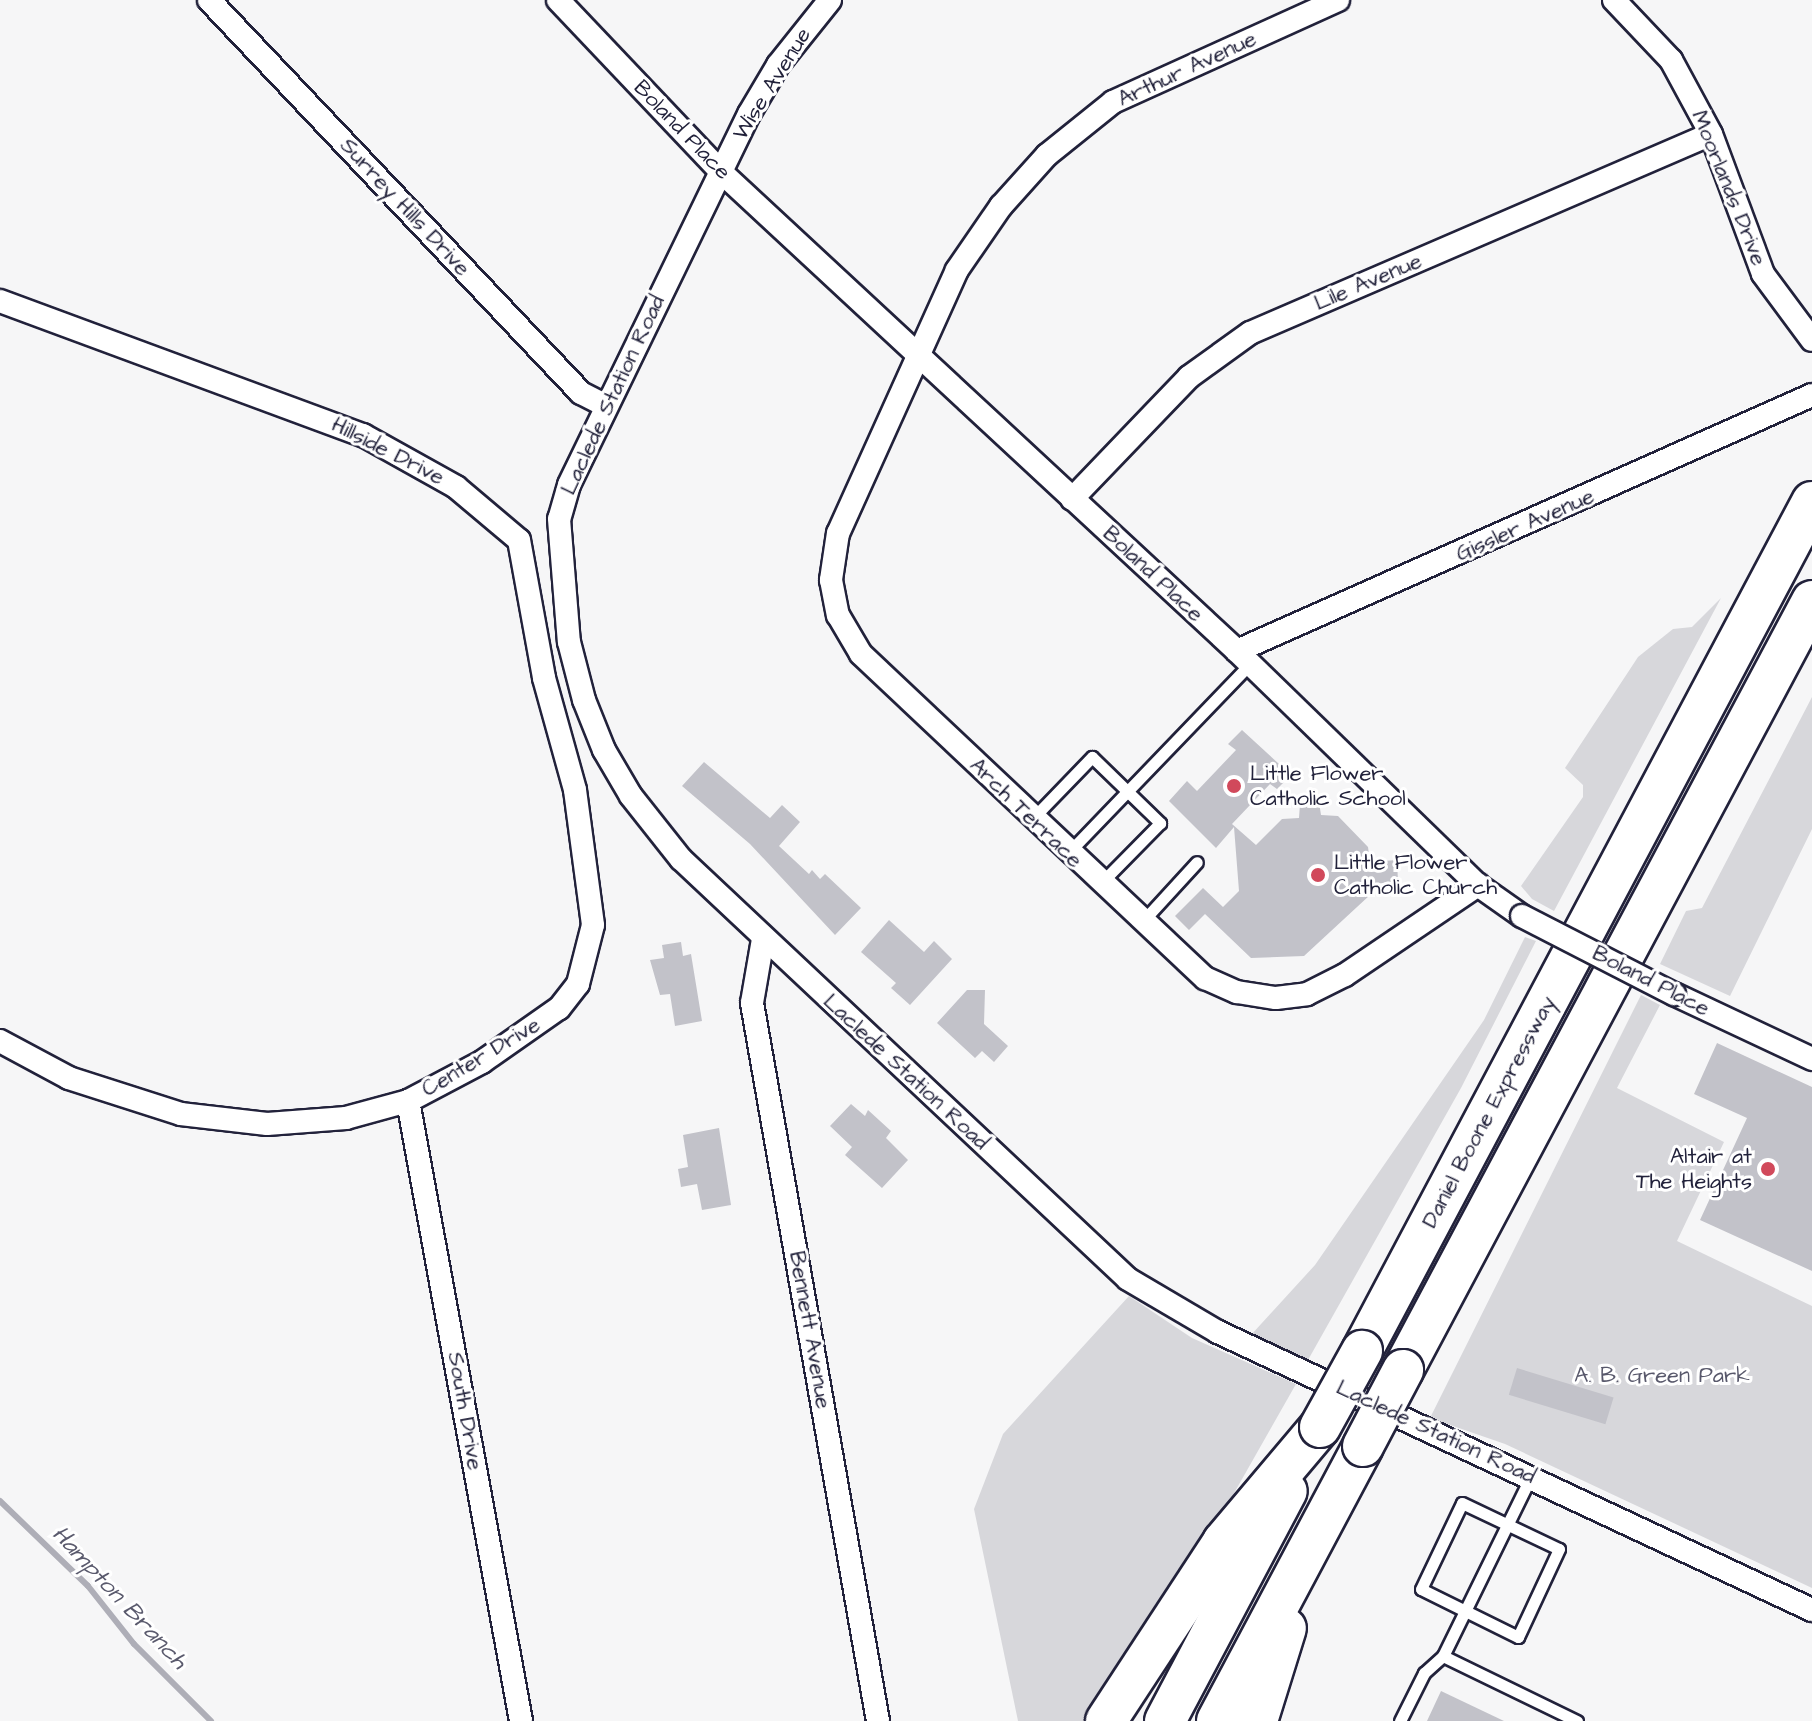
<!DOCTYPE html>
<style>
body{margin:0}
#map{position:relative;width:1812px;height:1721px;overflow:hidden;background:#f6f6f7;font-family:"Architects Daughter",sans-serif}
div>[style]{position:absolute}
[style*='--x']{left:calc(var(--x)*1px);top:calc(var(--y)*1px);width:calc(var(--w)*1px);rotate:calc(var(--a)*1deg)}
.green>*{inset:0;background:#d7d7db}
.stream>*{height:6px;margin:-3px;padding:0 3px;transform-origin:3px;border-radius:3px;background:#aeaeb7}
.building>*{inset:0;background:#c2c2c9;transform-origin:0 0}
.roads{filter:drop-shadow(2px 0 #22223b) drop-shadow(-2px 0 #22223b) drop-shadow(0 2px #22223b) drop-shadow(0 -2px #22223b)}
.service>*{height:11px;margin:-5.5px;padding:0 5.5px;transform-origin:5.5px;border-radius:5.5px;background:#fff}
.minor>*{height:22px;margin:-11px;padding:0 11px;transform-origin:11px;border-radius:11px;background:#fff}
.motorway>*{height:40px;margin:-20px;padding:0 20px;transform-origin:20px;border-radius:20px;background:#fff}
.bridges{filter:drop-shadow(2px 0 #22223b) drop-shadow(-2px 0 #22223b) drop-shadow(0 2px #22223b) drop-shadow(0 -2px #22223b)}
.minor-bridge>*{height:22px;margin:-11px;padding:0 11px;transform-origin:11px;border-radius:11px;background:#fff}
.motorway-bridge>*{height:40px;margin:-20px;padding:0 20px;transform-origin:20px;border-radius:20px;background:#fff}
.dots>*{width:22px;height:22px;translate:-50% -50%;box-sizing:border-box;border:4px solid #fff;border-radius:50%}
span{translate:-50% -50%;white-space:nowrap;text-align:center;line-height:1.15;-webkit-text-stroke:6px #fff;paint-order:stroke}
.street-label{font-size:22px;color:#22223b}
.poi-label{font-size:22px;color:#22223b}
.left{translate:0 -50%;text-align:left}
.right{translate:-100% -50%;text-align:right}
.park-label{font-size:22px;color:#58586b}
.water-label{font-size:24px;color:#5a5a6d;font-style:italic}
</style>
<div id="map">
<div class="green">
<i style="clip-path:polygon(1721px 598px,1554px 911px,1532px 899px,1521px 886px,1583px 797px,1583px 785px,1565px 768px,1638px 657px,1673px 629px,1692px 627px)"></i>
<i style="clip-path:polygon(1812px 697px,1812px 829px,1730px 996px,1660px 964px,1686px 911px,1702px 908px)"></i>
<i style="clip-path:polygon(1525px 937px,1536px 941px,1461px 1088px,1308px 1360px,1251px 1335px,1315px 1265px,1484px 1020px)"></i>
<i style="clip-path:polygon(1641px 995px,1660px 1005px,1617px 1088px,1724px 1142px,1677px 1241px,1812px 1306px,1812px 1588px,1505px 1444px,1430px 1418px)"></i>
<i style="clip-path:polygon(1129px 1296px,1192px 1338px,1296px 1384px,1212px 1532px,1090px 1721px,1018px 1721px,974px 1509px,1003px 1434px)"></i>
</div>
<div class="stream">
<i style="--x:0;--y:1501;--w:122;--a:44"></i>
<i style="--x:88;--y:1586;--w:74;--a:51.6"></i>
<i style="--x:134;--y:1644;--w:109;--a:45"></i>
</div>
<div class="building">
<i style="clip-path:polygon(1242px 730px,1291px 775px,1277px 789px,1270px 784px,1232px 824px,1256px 845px,1282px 819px,1299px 818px,1300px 804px,1319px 802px,1321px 815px,1338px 816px,1368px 847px,1370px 862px,1397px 860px,1398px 882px,1369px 884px,1370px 895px,1304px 956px,1251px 958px,1205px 914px,1189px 930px,1175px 916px,1203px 888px,1223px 907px,1239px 891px,1234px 827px,1216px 848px,1169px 801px,1187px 781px,1197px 791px,1236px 750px,1228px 744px)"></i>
<i style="clip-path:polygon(704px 762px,770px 818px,782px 805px,800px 822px,779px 846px,809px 874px,812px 870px,820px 879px,825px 874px,861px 908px,835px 935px,750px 844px,682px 786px)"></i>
<i style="clip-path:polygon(889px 920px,924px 952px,934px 941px,952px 959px,910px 1005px,891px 988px,896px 983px,861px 952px)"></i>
<i style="clip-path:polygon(681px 942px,683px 956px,691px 954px,702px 1021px,675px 1026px,670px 994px,660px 995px,650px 960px,664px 958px,662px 945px)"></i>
<i style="clip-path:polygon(967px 990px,985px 990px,984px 1024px,1008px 1046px,994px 1062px,982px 1051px,975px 1058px,937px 1023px)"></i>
<i style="clip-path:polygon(1717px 1043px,1812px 1087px,1812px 1271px,1700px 1220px,1747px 1118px,1694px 1094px)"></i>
<i style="clip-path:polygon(851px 1104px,865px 1116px,868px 1110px,891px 1131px,886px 1138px,908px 1160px,882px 1188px,845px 1155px,852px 1147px,830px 1126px)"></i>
<i style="clip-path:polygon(719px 1128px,731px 1205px,702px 1210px,697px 1184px,681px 1187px,678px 1169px,688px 1167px,683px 1135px)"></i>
<i style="left:1517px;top:1368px;width:101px;height:28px;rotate:17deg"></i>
<i style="clip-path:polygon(1441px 1691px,1504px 1721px,1427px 1721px)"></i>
</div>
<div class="roads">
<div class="service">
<i style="--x:1033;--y:818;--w:85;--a:-46"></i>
<i style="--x:1092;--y:757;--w:95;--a:44.1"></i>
<i style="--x:1160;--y:823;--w:83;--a:134.5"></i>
<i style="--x:1069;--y:852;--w:261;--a:-46.1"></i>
<i style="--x:1142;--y:922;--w:81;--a:-47.5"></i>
<i style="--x:1462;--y:1503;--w:107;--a:25.4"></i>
<i style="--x:1559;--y:1549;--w:97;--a:115"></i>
<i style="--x:1518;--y:1637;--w:108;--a:-153.7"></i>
<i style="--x:1421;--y:1589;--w:95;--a:-64.5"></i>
<i style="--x:1443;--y:1656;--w:149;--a:25.9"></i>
<i style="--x:1400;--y:1721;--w:54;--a:-63.4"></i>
<i style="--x:1424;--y:1673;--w:25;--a:-42"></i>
<i style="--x:1443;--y:1656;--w:200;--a:-63.9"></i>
</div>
<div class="minor">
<i style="--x:209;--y:0;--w:541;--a:46.57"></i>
<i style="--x:581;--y:393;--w:28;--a:27"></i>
<i style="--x:558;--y:0;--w:236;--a:46.5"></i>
<i style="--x:720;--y:171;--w:705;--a:42.87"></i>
<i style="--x:1237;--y:651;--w:336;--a:44.2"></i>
<i style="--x:1478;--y:885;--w:54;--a:35.2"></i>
<i style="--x:830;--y:0;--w:83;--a:128.7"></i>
<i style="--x:778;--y:65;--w:57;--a:120.6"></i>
<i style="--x:749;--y:114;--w:412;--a:115.9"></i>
<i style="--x:569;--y:485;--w:35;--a:106"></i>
<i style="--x:559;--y:519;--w:123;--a:85.4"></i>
<i style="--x:569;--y:642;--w:60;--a:75.5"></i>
<i style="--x:584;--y:700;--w:54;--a:68.2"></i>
<i style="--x:604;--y:750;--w:53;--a:59.6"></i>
<i style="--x:631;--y:796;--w:80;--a:51.6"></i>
<i style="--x:681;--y:859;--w:613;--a:43.22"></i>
<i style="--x:1128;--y:1279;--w:104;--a:30.5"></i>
<i style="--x:1218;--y:1332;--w:656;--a:25.08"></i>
<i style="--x:1338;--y:0;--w:247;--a:155.6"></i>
<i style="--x:1113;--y:102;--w:85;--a:141.2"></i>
<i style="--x:1047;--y:155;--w:69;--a:132"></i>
<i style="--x:1001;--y:206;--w:78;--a:124.5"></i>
<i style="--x:957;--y:270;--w:289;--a:114.3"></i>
<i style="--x:838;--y:533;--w:48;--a:98.5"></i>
<i style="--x:831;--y:580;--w:36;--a:79"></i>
<i style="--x:838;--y:615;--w:45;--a:59.5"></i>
<i style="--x:861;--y:654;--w:473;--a:43.3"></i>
<i style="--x:1205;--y:978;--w:35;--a:24"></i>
<i style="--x:1237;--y:992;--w:39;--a:9"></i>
<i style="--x:1276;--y:998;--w:31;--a:-7"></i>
<i style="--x:1307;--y:994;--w:42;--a:-26.6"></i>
<i style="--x:1345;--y:975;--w:161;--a:-34.1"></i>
<i style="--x:1614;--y:0;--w:83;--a:46.5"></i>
<i style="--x:1671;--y:60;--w:84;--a:61.6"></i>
<i style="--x:1711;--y:134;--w:149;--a:69.6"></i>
<i style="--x:1763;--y:274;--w:82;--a:53.4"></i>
<i style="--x:0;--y:301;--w:387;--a:20.3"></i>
<i style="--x:363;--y:435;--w:107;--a:29.2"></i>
<i style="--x:456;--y:487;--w:82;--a:40.1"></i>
<i style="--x:519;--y:540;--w:140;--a:79.7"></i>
<i style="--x:544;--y:678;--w:116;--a:74.5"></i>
<i style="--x:575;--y:790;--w:136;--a:82.4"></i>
<i style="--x:593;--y:925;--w:61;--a:104.3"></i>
<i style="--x:578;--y:984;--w:31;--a:128"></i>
<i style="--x:559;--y:1008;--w:94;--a:145"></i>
<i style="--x:482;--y:1062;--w:84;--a:152.2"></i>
<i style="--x:408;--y:1101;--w:64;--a:164.7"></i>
<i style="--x:346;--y:1118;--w:79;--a:175.7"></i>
<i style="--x:267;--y:1124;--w:87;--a:-173.4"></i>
<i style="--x:181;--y:1114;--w:118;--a:-162.2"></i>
<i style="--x:69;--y:1078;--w:78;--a:-151.8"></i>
<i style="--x:1072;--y:499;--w:169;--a:-46.2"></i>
<i style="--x:1189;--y:377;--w:75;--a:-35.8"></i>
<i style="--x:1250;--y:333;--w:502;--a:-23.35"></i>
<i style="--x:1237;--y:651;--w:629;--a:-24"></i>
<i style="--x:763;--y:939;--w:65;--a:99.8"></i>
<i style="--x:752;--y:1003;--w:729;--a:80.05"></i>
<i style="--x:1674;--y:994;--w:153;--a:25.2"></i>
<i style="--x:408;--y:1101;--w:630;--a:79.67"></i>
</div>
<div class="motorway">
<i style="--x:1362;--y:1351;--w:961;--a:-62.07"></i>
<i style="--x:1403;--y:1370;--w:871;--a:-61.99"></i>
<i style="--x:1106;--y:1721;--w:214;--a:-56.8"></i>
<i style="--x:1223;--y:1542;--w:150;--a:-49.9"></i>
<i style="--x:1165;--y:1721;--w:260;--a:-62.1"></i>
<i style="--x:1217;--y:1721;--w:311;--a:-62"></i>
<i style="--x:1257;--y:1721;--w:97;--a:-72.7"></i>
</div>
</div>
<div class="bridges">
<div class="minor-bridge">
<i style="--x:1522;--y:916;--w:171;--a:27.2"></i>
</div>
<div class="motorway-bridge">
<i style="--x:1320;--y:1427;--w:87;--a:-61.1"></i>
<i style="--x:1363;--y:1446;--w:86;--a:-62.2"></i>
</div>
</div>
<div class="dots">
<i style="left:1234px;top:786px;background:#d1495b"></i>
<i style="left:1318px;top:875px;background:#d1495b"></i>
<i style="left:1768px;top:1169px;background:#d1495b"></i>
</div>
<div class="street-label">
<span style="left:1187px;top:69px;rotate:-25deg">Arthur Avenue</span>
<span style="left:772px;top:84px;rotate:-58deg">Wise Avenue</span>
<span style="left:682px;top:130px;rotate:46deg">Boland Place</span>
<span style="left:1729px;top:188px;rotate:68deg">Moorlands Drive</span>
<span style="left:405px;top:207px;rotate:47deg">Surrey Hills Drive</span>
<span style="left:1368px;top:282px;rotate:-23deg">Lile Avenue</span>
<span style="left:613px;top:395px;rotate:-65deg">Laclede Station Road</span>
<span style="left:388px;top:451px;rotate:27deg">Hillside Drive</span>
<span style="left:1525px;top:525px;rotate:-24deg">Gissler Avenue</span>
<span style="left:1153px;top:574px;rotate:43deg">Boland Place</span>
<span style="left:1026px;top:813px;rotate:44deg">Arch Terrace</span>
<span style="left:1651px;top:981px;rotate:27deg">Boland Place</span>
<span style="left:481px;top:1057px;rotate:-31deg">Center Drive</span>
<span style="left:906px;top:1072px;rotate:43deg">Laclede Station Road</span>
<span style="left:1489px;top:1112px;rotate:-62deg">Daniel Boone Expressway</span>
<span style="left:810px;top:1330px;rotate:80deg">Bennett Avenue</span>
<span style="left:465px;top:1411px;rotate:80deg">South Drive</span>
<span style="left:1436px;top:1432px;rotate:25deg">Laclede Station Road</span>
</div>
<div class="poi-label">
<span class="left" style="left:1250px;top:786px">Little Flower<br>Catholic School</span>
<span class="left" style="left:1334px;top:875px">Little Flower<br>Catholic Church</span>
<span class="right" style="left:1752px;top:1169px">Altair at<br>The Heights</span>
</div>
<div class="park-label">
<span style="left:1662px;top:1376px">A. B. Green Park</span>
</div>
<div class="water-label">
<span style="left:119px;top:1598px;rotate:47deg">Hampton Branch</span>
</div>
</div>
